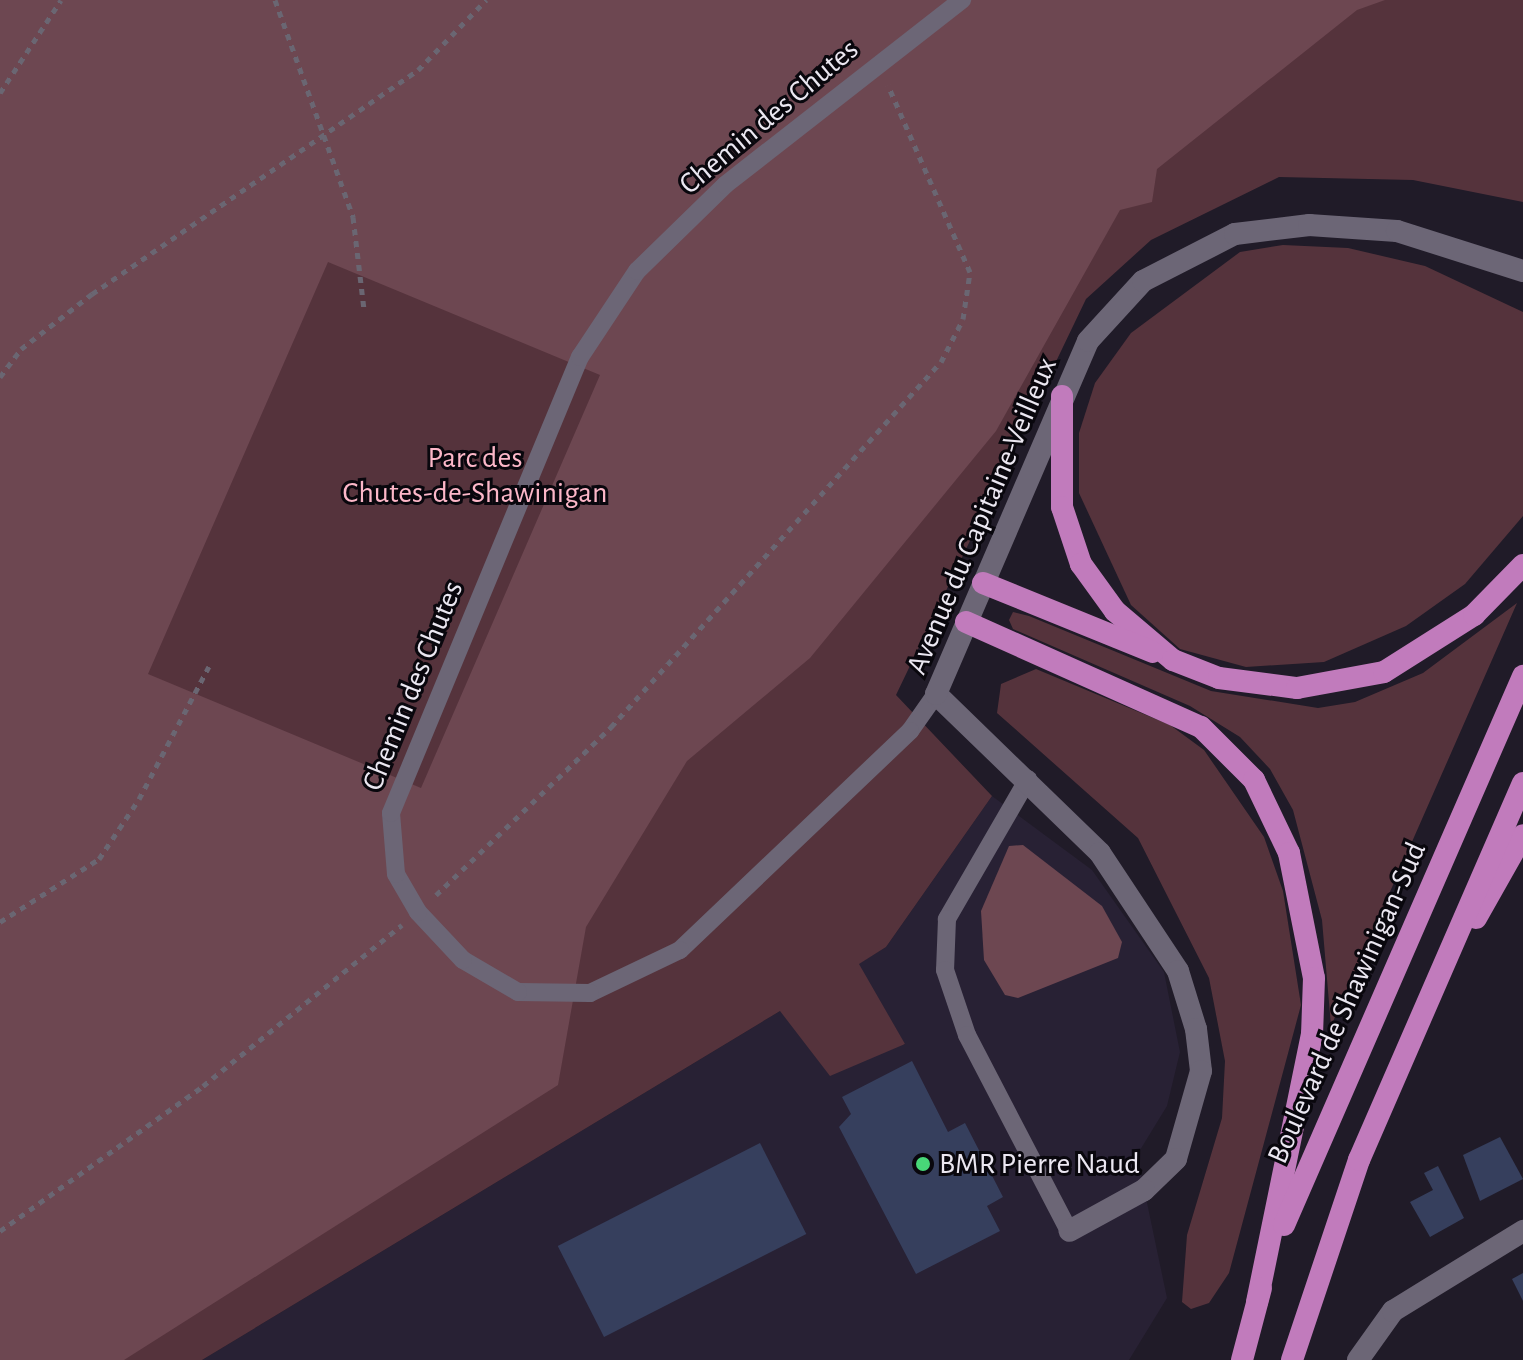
<!DOCTYPE html>
<style>
body{margin:0}
#map{position:relative;width:1523px;height:1360px;overflow:hidden;background:#201b28;font-family:"Alegreya Sans",sans-serif}
div>[style]{position:absolute}
[style*='--x']{left:calc(var(--x)*1px);top:calc(var(--y)*1px);width:calc(var(--w)*1px);rotate:calc(var(--a)*1deg)}
.built>*{inset:0;background:#282134}
.green>*{inset:0;background:#55333c}
.forest>*{inset:0;background:#6d4751}
.building>*{inset:0;background:#363f5d;transform-origin:0 0}
.path>*{height:5px;margin-top:-2.5px;transform-origin:0;background:repeating-linear-gradient(90deg,#6a6672 0 6px,transparent 0 12px)}
.service>*{height:18px;margin:-9px;padding:0 9px;transform-origin:9px;border-radius:9px;background:#6c6676}
.minor>*{height:22px;margin:-11px;padding:0 11px;transform-origin:11px;border-radius:11px;background:#6c6676}
.tertiary>*{height:22px;margin:-11px;padding:0 11px;transform-origin:11px;border-radius:11px;background:#6c6676}
.primary>*{height:22px;margin:-11px;padding:0 11px;transform-origin:11px;border-radius:11px;background:#c17bbc}
.dots>*{width:22px;height:22px;translate:-50% -50%;box-sizing:border-box;border:4px solid #09070d;border-radius:50%}
span{translate:-50% -50%;white-space:nowrap;text-align:center;line-height:1.15;-webkit-text-stroke:6px #09070d;paint-order:stroke}
.street-label{font-size:30px;color:#ebe7f1}
.park-label{font-size:30px;color:#fcb7c8}
.poi-label{font-size:30px;color:#ebe7f1}
.left{translate:0 -50%;text-align:left}
</style>
<div id="map">
<div class="built">
<i style="clip-path:polygon(992px 796px,1092px 870px,1164px 972px,1180px 1052px,1167px 1106px,1137px 1155px,1167px 1298px,1129px 1360px,202px 1360px,780px 1011px,905px 1045px,858px 964px,886px 947px)"></i>
</div>
<div class="green">
<i style="clip-path:polygon(0 0,1523px 0,1523px 202px,1413px 180px,1279px 177px,1151px 240px,1086px 299px,896px 695px,992px 796px,886px 947px,859px 964px,905px 1044px,830px 1076px,780px 1011px,202px 1360px,0 1360px)"></i>
<i style="clip-path:polygon(1283px 245px,1348px 248px,1425px 266px,1523px 312px,1523px 516px,1465px 584px,1406px 626px,1324px 662px,1246px 667px,1180px 649px,1131px 605px,1079px 493px,1079px 433px,1095px 383px,1131px 333px,1240px 252px)"></i>
<i style="clip-path:polygon(1517px 603px,1331px 1026px,1322px 920px,1293px 810px,1270px 769px,1240px 737px,1190px 706px,1013px 629px,1009px 620px,1013px 612px,1029px 616px,1211px 691px,1318px 708px,1355px 702px,1423px 673px)"></i>
<i style="clip-path:polygon(1036px 669px,1170px 725px,1204px 750px,1264px 837px,1283px 891px,1301px 1005px,1229px 1273px,1209px 1303px,1191px 1309px,1182px 1302px,1187px 1235px,1222px 1118px,1225px 1061px,1209px 978px,1138px 838px,997px 713px,1001px 684px)"></i>
</div>
<div class="forest">
<i style="clip-path:polygon(evenodd,0 0,1385px 0,1357px 10px,1157px 169px,1152px 202px,1120px 210px,996px 431px,810px 658px,687px 761px,586px 927px,558px 1085px,124px 1360px,0 1360px,0 0,328px 262px,600px 375px,421px 788px,148px 674px,328px 262px)"></i>
<i style="clip-path:polygon(1023px 845px,1102px 906px,1122px 942px,1118px 958px,1018px 998px,1005px 995px,984px 960px,981px 911px,1009px 846px)"></i>
</div>
<div class="building">
<i style="clip-path:polygon(912px 1061px,948px 1132px,965px 1123px,1003px 1197px,987px 1206px,1000px 1231px,916px 1274px,839px 1127px,851px 1114px,842px 1097px)"></i>
<i style="clip-path:polygon(1500px 1137px,1523px 1179px,1480px 1201px,1463px 1155px)"></i>
<i style="left:760px;top:1143px;width:102px;height:227px;rotate:63deg"></i>
<i style="clip-path:polygon(1438px 1166px,1464px 1218px,1430px 1237px,1410px 1202px,1433px 1190px,1424px 1173px)"></i>
<i style="clip-path:polygon(1523px 1273px,1523px 1301px,1512px 1279px)"></i>
</div>
<div class="path">
<i style="--x:275;--y:0;--w:231;--a:70.2"></i>
<i style="--x:353;--y:217;--w:93;--a:83.2"></i>
<i style="--x:0;--y:93;--w:111;--a:-56.7"></i>
<i style="--x:0;--y:377;--w:35;--a:-53"></i>
<i style="--x:21;--y:349;--w:90;--a:-37.8"></i>
<i style="--x:92;--y:294;--w:396;--a:-34.5"></i>
<i style="--x:418;--y:70;--w:98;--a:-45.8"></i>
<i style="--x:436;--y:895;--w:243;--a:-43.8"></i>
<i style="--x:611;--y:727;--w:492;--a:-47.9"></i>
<i style="--x:941;--y:362;--w:48;--a:-62.9"></i>
<i style="--x:963;--y:319;--w:48;--a:-81.5"></i>
<i style="--x:970;--y:272;--w:204;--a:-113.7"></i>
<i style="--x:0;--y:922;--w:117;--a:-32.5"></i>
<i style="--x:99;--y:859;--w:72;--a:-56.3"></i>
<i style="--x:139;--y:799;--w:150;--a:-62.2"></i>
<i style="--x:0;--y:1231;--w:249;--a:-35.5"></i>
<i style="--x:203;--y:1086;--w:256;--a:-39"></i>
</div>
<div class="service">
<i style="--x:936;--y:694;--w:45;--a:125.1"></i>
<i style="--x:910;--y:731;--w:318;--a:136.4"></i>
<i style="--x:680;--y:950;--w:100;--a:154.5"></i>
<i style="--x:590;--y:993;--w:72;--a:-179.2"></i>
<i style="--x:518;--y:992;--w:64;--a:-149.8"></i>
<i style="--x:463;--y:960;--w:66;--a:-133.2"></i>
<i style="--x:418;--y:912;--w:44;--a:-120.1"></i>
<i style="--x:396;--y:874;--w:61;--a:-94.7"></i>
<i style="--x:391;--y:813;--w:494;--a:-67.5"></i>
<i style="--x:580;--y:357;--w:103;--a:-56.5"></i>
<i style="--x:637;--y:271;--w:123;--a:-44.3"></i>
<i style="--x:725;--y:185;--w:301;--a:-38"></i>
<i style="--x:1028;--y:779;--w:162;--a:120.1"></i>
<i style="--x:947;--y:919;--w:51;--a:92.2"></i>
<i style="--x:945;--y:970;--w:69;--a:71.3"></i>
<i style="--x:967;--y:1035;--w:221;--a:62.5"></i>
</div>
<div class="minor">
<i style="--x:936;--y:694;--w:228;--a:44.1"></i>
<i style="--x:1100;--y:853;--w:141;--a:56.5"></i>
<i style="--x:1178;--y:971;--w:61;--a:72.8"></i>
<i style="--x:1196;--y:1029;--w:42;--a:83.2"></i>
<i style="--x:1201;--y:1071;--w:91;--a:105.9"></i>
<i style="--x:1176;--y:1159;--w:45;--a:135.9"></i>
<i style="--x:1144;--y:1190;--w:85;--a:151.3"></i>
</div>
<div class="tertiary">
<i style="--x:936;--y:694;--w:384;--a:-66.7"></i>
<i style="--x:1088;--y:341;--w:81;--a:-47.5"></i>
<i style="--x:1143;--y:281;--w:103;--a:-27.1"></i>
<i style="--x:1235;--y:234;--w:75;--a:-6.9"></i>
<i style="--x:1309;--y:225;--w:88;--a:3.9"></i>
<i style="--x:1397;--y:231;--w:132;--a:17.6"></i>
<i style="--x:1358;--y:1360;--w:60;--a:-54.5"></i>
<i style="--x:1393;--y:1311;--w:153;--a:-31.6"></i>
</div>
<div class="primary">
<i style="--x:1062;--y:396;--w:111;--a:90"></i>
<i style="--x:1062;--y:507;--w:60;--a:71.6"></i>
<i style="--x:1081;--y:564;--w:58;--a:54.1"></i>
<i style="--x:1115;--y:611;--w:76;--a:40.2"></i>
<i style="--x:1173;--y:660;--w:49;--a:21.4"></i>
<i style="--x:1219;--y:678;--w:79;--a:7.3"></i>
<i style="--x:1297;--y:688;--w:88;--a:-10.4"></i>
<i style="--x:1384;--y:672;--w:107;--a:-32.3"></i>
<i style="--x:1474;--y:615;--w:70;--a:-45.6"></i>
<i style="--x:983;--y:583;--w:183;--a:22.1"></i>
<i style="--x:966;--y:622;--w:257;--a:24.1"></i>
<i style="--x:1201;--y:727;--w:75;--a:45"></i>
<i style="--x:1254;--y:780;--w:81;--a:64.4"></i>
<i style="--x:1289;--y:853;--w:127;--a:78.7"></i>
<i style="--x:1314;--y:978;--w:56;--a:92"></i>
<i style="--x:1312;--y:1034;--w:273;--a:101.6"></i>
<i style="--x:1476;--y:918;--w:95;--a:-60.5"></i>
<i style="--x:1284;--y:1225;--w:599;--a:-66.47"></i>
<i style="--x:1242;--y:1360;--w:74;--a:-75.2"></i>
<i style="--x:1292;--y:1360;--w:211;--a:-71.5"></i>
<i style="--x:1359;--y:1160;--w:411;--a:-66.5"></i>
</div>
<div class="dots">
<i style="left:923px;top:1164px;background:#48d778"></i>
</div>
<div class="street-label">
<span style="left:769px;top:117px;rotate:-40deg">Chemin des Chutes</span>
<span style="left:982px;top:516px;rotate:-67deg">Avenue du Capitaine-Veilleux</span>
<span style="left:413px;top:686px;rotate:-68deg">Chemin des Chutes</span>
<span style="left:1347px;top:1003px;rotate:-66deg">Boulevard de Shawinigan-Sud</span>
</div>
<div class="park-label">
<span style="left:475px;top:475px">Parc des<br>Chutes-de-Shawinigan</span>
</div>
<div class="poi-label">
<span class="left" style="left:939px;top:1164px">BMR Pierre Naud</span>
</div>
</div>
